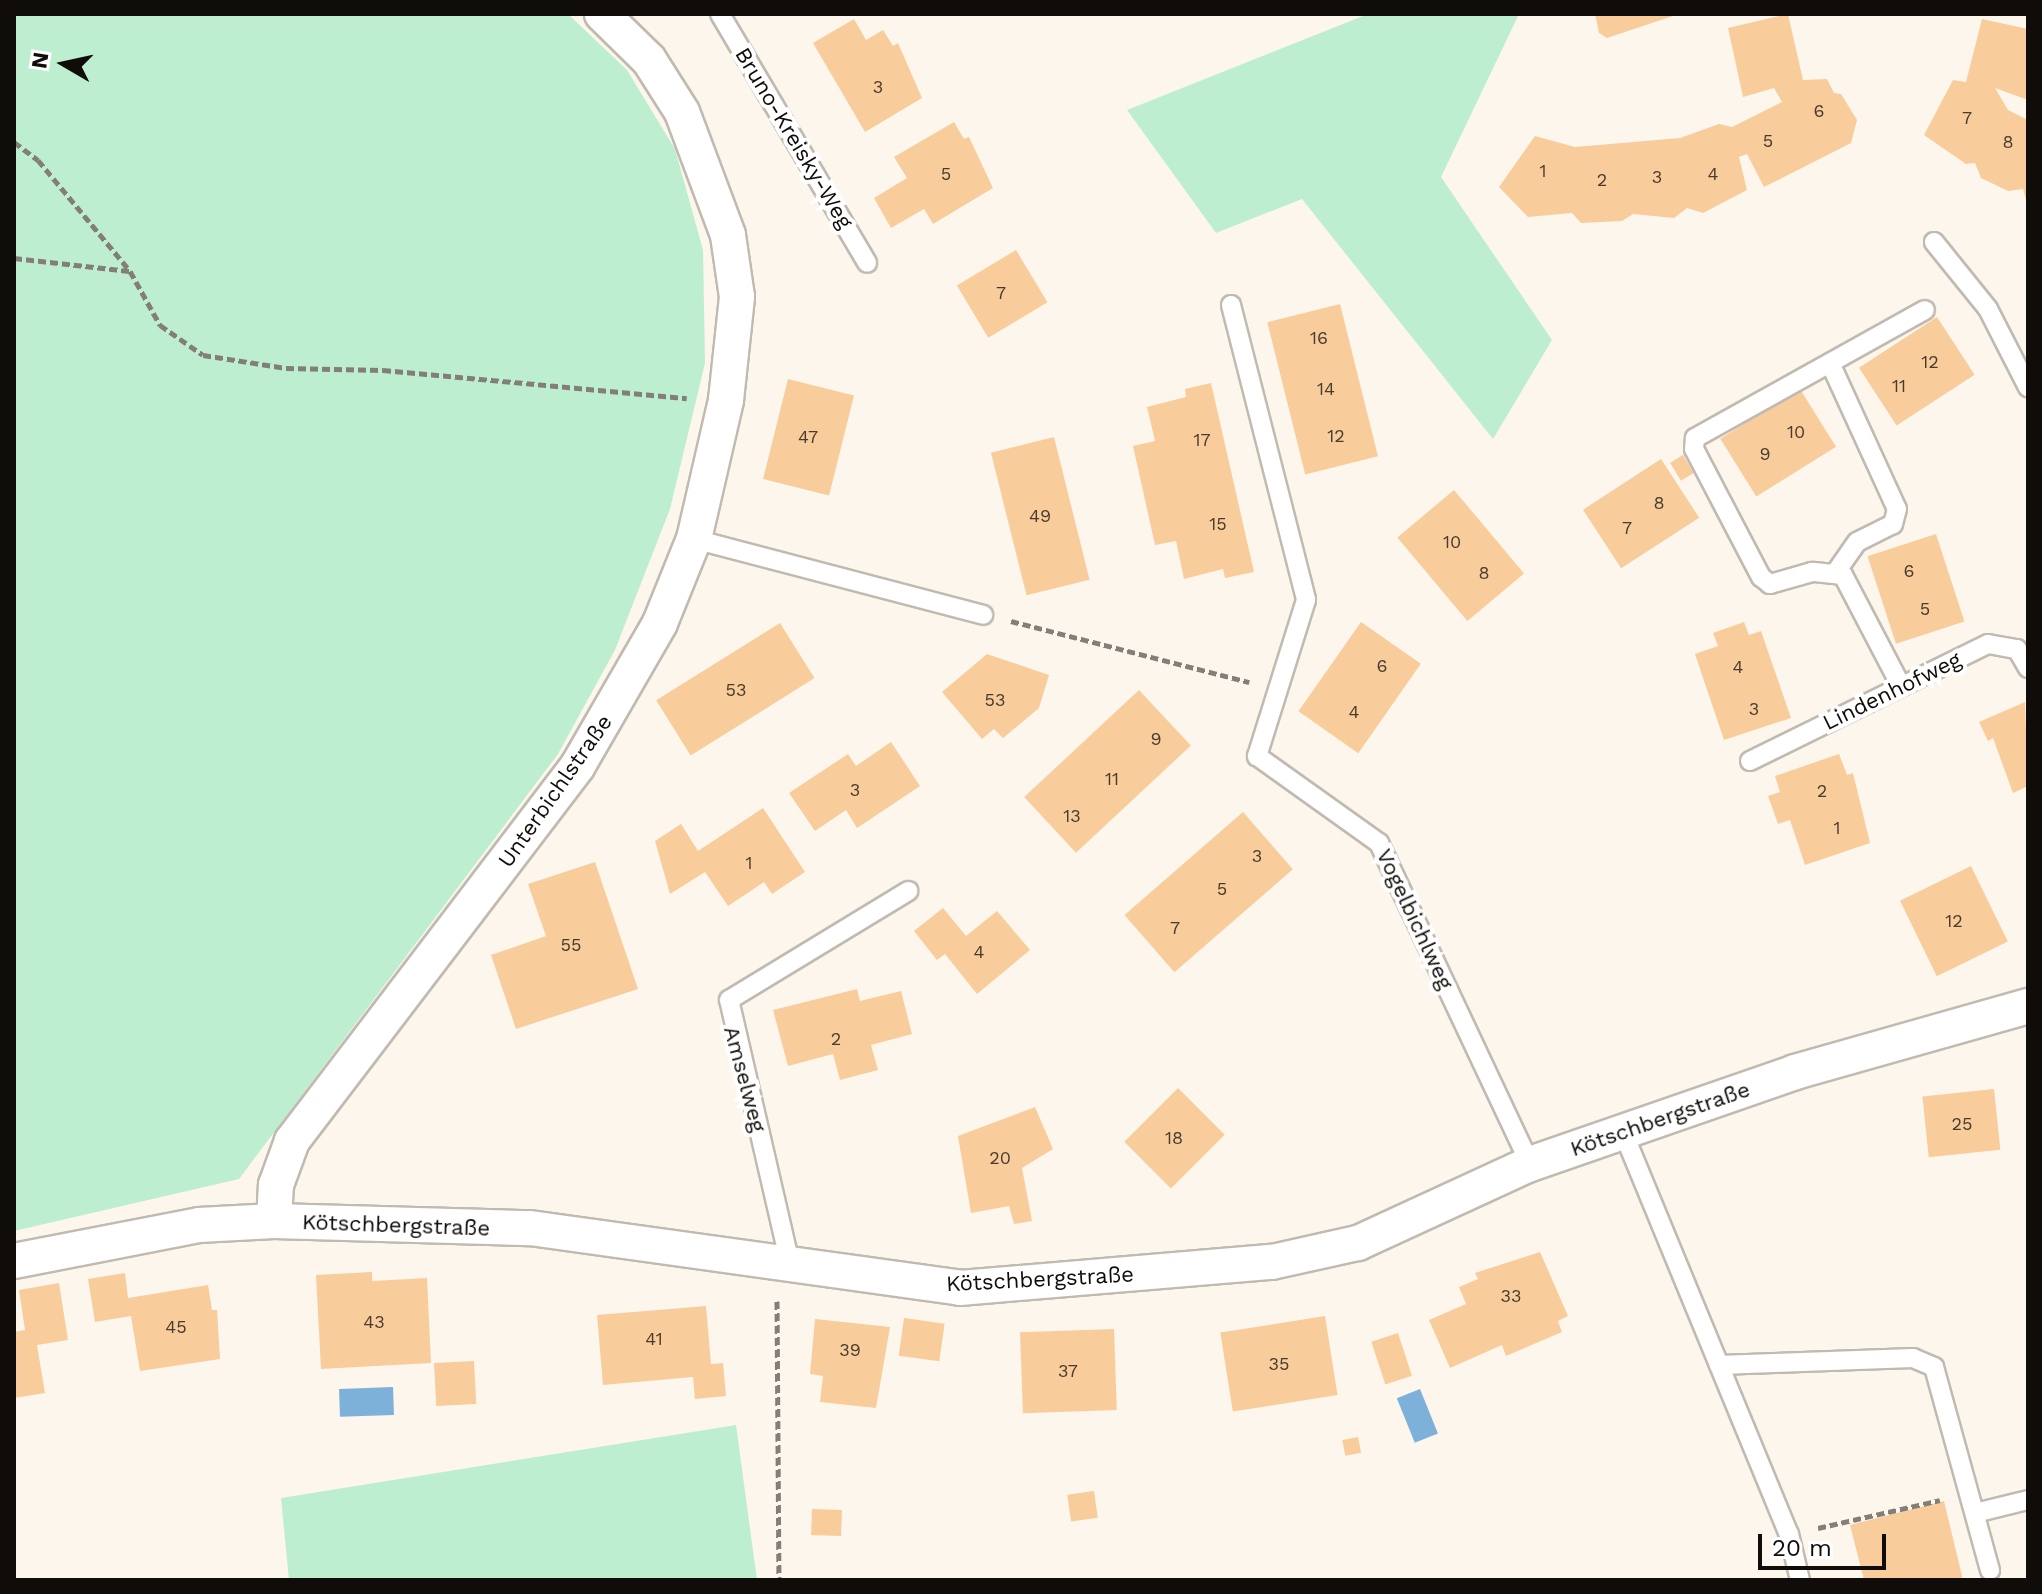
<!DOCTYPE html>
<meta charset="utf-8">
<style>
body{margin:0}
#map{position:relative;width:2042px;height:1594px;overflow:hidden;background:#fdf6ed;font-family:"Work Sans",sans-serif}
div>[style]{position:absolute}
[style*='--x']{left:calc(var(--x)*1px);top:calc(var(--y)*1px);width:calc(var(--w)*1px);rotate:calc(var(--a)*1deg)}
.green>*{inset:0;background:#beeed0}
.water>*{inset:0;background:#7eb1da;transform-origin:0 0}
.building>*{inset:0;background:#f8cd9b;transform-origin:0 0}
.path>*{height:5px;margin-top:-2.5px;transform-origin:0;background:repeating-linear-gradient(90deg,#837e78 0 8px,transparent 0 12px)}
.roads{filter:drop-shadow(2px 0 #c1bab1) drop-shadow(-2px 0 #c1bab1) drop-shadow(0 2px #c1bab1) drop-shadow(0 -2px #c1bab1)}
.lane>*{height:18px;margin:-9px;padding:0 9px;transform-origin:9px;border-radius:9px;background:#fff}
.street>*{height:34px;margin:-17px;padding:0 17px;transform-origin:17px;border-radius:17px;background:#fff}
span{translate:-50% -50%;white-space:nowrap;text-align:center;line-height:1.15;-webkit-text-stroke:8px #fff;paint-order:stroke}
.number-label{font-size:18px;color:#493c2e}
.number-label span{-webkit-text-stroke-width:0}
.street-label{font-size:22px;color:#0f0c09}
.frame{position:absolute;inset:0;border:16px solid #0f0c09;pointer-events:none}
.north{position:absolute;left:24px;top:24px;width:80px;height:80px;-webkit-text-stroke:6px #fff;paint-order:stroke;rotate:279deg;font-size:22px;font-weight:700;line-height:32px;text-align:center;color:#0f0c09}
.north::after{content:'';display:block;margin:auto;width:28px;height:36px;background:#0f0c09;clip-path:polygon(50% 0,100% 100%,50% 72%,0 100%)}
.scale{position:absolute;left:1758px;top:1534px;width:128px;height:36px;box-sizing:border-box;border:4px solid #0f0c09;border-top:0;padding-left:10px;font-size:24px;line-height:28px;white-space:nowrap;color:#0f0c09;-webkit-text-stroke:6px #fff;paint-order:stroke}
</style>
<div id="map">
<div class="green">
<i style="clip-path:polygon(14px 14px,568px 14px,627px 70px,675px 149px,703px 250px,705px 363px,670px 509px,615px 650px,558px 754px,239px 1179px,14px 1231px)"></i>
<i style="clip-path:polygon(1368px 14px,1519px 14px,1441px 177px,1552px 340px,1493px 439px,1302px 199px,1216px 233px,1127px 110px)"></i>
<i style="clip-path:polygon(736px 1425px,757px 1580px,289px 1580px,281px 1498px)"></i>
</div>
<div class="water">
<i style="left:393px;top:1387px;width:28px;height:54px;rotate:88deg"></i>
<i style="left:1420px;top:1389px;width:48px;height:25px;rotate:68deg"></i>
</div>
<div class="building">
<i style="clip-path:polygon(1595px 14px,1673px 14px,1673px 16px,1607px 38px,1599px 33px)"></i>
<i style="clip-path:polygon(1788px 14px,1803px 80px,1827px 79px,1834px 93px,1841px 94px,1857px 120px,1851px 143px,1764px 187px,1747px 154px,1739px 157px,1747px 190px,1703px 213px,1687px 208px,1674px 218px,1633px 214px,1622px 221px,1581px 223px,1572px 213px,1528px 217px,1499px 187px,1535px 136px,1575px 147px,1680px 138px,1719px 124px,1732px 127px,1782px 102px,1774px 88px,1743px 97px,1728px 28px)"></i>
<i style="clip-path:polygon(854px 19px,866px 40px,883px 30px,893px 46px,898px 43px,922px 98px,865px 132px,813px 43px)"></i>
<i style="clip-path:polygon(1982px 19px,2028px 29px,2028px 100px,1995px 88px,2008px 110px,2028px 120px,2028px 207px,2023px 189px,2008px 191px,1981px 178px,1975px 163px,1966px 164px,1924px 135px,1953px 80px,1966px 82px)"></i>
<i style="clip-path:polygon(954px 122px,964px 139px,969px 137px,993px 188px,933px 224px,924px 209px,891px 228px,874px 198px,907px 178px,894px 157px)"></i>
<i style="left:1016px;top:250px;width:61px;height:69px;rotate:59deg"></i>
<i style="left:1340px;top:304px;width:157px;height:75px;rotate:76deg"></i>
<i style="left:1937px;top:317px;width:69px;height:93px;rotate:57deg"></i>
<i style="left:788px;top:379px;width:68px;height:103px;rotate:14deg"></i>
<i style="clip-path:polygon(1211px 383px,1254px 572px,1225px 578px,1223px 569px,1184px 579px,1176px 541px,1155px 545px,1133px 446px,1155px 441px,1147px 407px,1186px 397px,1185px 389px)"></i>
<i style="left:1800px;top:389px;width:68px;height:94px;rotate:58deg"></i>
<i style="left:1054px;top:437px;width:147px;height:65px;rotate:76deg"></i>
<i style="left:1683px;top:455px;width:21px;height:15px;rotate:59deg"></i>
<i style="left:1661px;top:459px;width:70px;height:93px;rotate:57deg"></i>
<i style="left:1454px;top:490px;width:109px;height:74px;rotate:50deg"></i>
<i style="left:1936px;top:534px;width:92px;height:72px;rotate:72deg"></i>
<i style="left:1361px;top:622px;width:73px;height:109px;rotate:35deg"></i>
<i style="clip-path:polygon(1744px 622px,1749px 635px,1761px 631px,1791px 718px,1724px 740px,1695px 654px,1718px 646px,1713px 633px)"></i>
<i style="left:780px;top:623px;width:65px;height:146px;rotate:58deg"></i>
<i style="clip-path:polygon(987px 654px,1049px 675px,1039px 708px,1003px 738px,994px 729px,982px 739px,942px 692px)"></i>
<i style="left:1139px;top:690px;width:76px;height:157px;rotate:47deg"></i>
<i style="clip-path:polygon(2025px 702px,2028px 786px,2013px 793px,1993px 738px,1988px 741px,1979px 722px)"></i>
<i style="clip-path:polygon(891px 742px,920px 786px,857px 828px,846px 810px,815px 831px,789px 793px,848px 754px,856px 766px)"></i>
<i style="clip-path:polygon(1839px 754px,1847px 775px,1853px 773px,1870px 843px,1805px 865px,1790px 820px,1778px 824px,1768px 796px,1780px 792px,1775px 776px)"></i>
<i style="clip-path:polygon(763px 808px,805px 872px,772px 894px,764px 882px,728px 906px,705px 872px,670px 894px,655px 841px,681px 824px,698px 851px)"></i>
<i style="left:1243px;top:812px;width:76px;height:157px;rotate:49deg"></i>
<i style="clip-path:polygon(595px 862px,638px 989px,516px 1029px,491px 955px,546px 936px,528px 884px)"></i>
<i style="left:1971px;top:866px;width:84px;height:79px;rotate:64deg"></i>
<i style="clip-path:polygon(943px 908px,966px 936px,997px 911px,1030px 950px,977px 994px,945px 954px,937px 960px,914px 931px)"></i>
<i style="clip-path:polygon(857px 989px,860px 1001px,901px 991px,912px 1034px,871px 1045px,878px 1070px,840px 1080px,833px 1054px,788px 1066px,773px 1010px)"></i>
<i style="left:1178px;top:1088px;width:66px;height:76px;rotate:45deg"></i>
<i style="left:1994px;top:1089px;width:61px;height:72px;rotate:84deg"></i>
<i style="clip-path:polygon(1035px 1107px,1053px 1149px,1022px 1168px,1032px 1221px,1014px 1224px,1009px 1206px,971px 1213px,958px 1136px)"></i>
<i style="clip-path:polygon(1540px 1252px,1568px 1316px,1558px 1321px,1562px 1332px,1506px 1356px,1502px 1345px,1450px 1368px,1429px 1320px,1466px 1304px,1459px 1287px,1478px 1279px,1475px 1273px)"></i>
<i style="clip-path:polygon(372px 1272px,372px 1281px,427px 1278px,431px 1363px,321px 1369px,316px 1275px)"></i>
<i style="clip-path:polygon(125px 1273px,128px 1298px,208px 1285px,212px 1310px,217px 1310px,220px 1359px,140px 1371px,131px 1316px,95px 1322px,88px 1279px)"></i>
<i style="clip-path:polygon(59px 1283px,68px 1340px,37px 1345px,45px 1393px,14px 1398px,14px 1332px,25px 1330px,19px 1290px)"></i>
<i style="clip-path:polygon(706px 1306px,711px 1364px,723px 1363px,726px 1396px,695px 1399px,693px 1377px,603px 1385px,597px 1315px)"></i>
<i style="left:1325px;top:1316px;width:80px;height:106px;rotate:81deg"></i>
<i style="left:904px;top:1318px;width:41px;height:38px;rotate:8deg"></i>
<i style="clip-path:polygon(815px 1319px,890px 1327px,876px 1408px,820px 1402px,823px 1376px,810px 1374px)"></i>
<i style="left:1114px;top:1329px;width:81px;height:94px;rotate:88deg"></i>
<i style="left:1398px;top:1333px;width:45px;height:28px;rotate:72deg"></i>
<i style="left:474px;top:1361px;width:43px;height:40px;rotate:87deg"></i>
<i style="left:1358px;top:1437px;width:16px;height:16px;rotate:79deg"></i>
<i style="left:1094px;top:1491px;width:27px;height:27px;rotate:82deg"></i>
<i style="clip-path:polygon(1944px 1501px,1963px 1580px,1864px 1580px,1850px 1525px)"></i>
<i style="left:812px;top:1509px;width:30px;height:26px;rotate:2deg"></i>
</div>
<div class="path">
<i style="--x:14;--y:142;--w:30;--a:37"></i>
<i style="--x:38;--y:160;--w:144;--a:50.3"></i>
<i style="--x:130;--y:271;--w:62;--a:60.9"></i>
<i style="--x:160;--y:325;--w:52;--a:34.9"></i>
<i style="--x:203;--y:355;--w:84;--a:8.9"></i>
<i style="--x:286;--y:368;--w:97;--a:1.2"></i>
<i style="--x:383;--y:370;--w:305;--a:5.3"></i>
<i style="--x:14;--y:258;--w:116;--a:6.4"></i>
<i style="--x:1011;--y:621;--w:246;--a:14.4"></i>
<i style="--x:777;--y:1301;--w:279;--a:89.6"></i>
<i style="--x:1818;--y:1528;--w:125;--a:-12.9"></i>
</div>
<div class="roads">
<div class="lane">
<i style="--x:720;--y:14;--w:289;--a:59.4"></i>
<i style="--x:1934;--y:242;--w:86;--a:51.1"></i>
<i style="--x:1988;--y:309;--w:88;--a:62.9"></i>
<i style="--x:1231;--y:305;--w:304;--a:75.7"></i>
<i style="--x:1306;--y:600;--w:164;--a:107.4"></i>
<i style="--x:1257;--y:756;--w:150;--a:35.5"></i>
<i style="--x:1379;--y:843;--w:355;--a:64.8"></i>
<i style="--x:1831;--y:365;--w:158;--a:65.4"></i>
<i style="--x:1897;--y:509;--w:16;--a:105"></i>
<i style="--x:1893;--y:524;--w:40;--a:153.4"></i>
<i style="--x:1857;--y:542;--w:35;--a:125"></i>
<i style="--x:694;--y:539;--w:299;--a:14.7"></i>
<i style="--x:1901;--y:686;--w:125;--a:-117.6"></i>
<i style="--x:1843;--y:575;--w:31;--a:-174"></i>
<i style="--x:1812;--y:572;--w:44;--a:164.1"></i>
<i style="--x:1770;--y:584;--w:11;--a:-142"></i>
<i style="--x:1761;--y:577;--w:144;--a:-117.6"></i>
<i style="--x:1694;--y:449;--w:11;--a:-85"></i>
<i style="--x:1695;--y:438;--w:263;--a:-29.1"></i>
<i style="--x:1750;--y:761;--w:265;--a:-26.2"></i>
<i style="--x:1988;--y:644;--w:29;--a:10"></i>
<i style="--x:2017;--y:649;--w:22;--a:60"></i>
<i style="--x:1623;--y:1132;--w:435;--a:67.6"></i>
<i style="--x:1789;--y:1534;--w:47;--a:76.6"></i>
<i style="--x:791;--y:1268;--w:275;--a:-103"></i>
<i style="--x:729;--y:1000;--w:210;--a:-31.3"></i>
<i style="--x:1719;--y:1365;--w:194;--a:-2.1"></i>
<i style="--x:1913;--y:1358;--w:23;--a:23"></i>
<i style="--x:1934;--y:1367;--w:211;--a:74.6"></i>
<i style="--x:1975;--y:1513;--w:55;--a:-13.8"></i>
</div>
<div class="street">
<i style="--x:274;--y:1221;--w:36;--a:-87"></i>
<i style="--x:276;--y:1185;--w:47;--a:-70"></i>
<i style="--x:292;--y:1141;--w:470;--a:-52.7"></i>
<i style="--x:577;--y:767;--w:166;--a:-60"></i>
<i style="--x:660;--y:623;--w:91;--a:-68"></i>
<i style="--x:694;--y:539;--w:143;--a:-77"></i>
<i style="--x:726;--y:400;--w:104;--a:-83.9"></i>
<i style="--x:737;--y:297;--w:63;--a:-98.3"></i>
<i style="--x:728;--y:235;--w:131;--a:-110.5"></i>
<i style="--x:682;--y:112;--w:62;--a:-122.4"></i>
<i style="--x:649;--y:60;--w:66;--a:-135.6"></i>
<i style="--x:14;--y:1261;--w:188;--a:-11"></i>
<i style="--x:199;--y:1225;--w:75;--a:-3.1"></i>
<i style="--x:274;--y:1221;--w:256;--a:1.6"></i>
<i style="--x:530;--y:1228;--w:434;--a:7.9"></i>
<i style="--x:960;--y:1288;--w:313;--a:-4.8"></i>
<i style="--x:1272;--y:1262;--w:88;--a:-12.5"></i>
<i style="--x:1358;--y:1243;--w:189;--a:-24.7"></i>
<i style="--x:1530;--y:1164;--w:281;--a:-19.1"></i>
<i style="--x:1795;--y:1072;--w:242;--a:-15.8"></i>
</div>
</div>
<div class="number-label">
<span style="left:878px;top:87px">3</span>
<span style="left:1819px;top:111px">6</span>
<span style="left:1967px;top:118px">7</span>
<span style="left:1768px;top:141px">5</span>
<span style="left:2008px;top:142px">8</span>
<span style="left:1543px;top:171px">1</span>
<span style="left:946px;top:174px">5</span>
<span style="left:1713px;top:174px">4</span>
<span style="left:1657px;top:177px">3</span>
<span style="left:1602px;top:180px">2</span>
<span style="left:1001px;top:293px">7</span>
<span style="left:1319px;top:338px">16</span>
<span style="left:1930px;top:362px">12</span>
<span style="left:1899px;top:386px">11</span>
<span style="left:1326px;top:389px">14</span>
<span style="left:1796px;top:432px">10</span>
<span style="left:1336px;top:436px">12</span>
<span style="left:808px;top:437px">47</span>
<span style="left:1202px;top:440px">17</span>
<span style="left:1765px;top:454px">9</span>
<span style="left:1659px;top:503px">8</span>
<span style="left:1040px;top:516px">49</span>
<span style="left:1218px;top:524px">15</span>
<span style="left:1627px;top:528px">7</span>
<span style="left:1452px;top:542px">10</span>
<span style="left:1909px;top:571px">6</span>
<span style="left:1484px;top:573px">8</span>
<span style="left:1925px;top:609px">5</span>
<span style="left:1382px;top:666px">6</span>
<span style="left:1738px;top:667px">4</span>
<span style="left:736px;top:690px">53</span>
<span style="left:995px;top:700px">53</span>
<span style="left:1754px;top:709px">3</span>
<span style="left:1354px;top:712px">4</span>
<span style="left:1156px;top:739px">9</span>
<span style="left:1112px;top:779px">11</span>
<span style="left:855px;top:790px">3</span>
<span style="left:1822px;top:791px">2</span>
<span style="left:1072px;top:816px">13</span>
<span style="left:1837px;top:828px">1</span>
<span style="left:1257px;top:856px">3</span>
<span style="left:749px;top:863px">1</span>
<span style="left:1222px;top:889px">5</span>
<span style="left:1954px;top:921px">12</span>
<span style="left:1175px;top:928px">7</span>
<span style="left:571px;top:945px">55</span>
<span style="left:979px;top:952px">4</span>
<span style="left:836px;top:1039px">2</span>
<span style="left:1962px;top:1124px">25</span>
<span style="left:1174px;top:1138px">18</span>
<span style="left:1000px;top:1158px">20</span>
<span style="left:1511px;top:1296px">33</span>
<span style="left:374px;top:1322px">43</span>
<span style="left:176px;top:1327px">45</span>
<span style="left:654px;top:1339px">41</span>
<span style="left:850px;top:1350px">39</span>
<span style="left:1279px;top:1364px">35</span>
<span style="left:1068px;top:1371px">37</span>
</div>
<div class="street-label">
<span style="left:794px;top:138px;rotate:59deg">Bruno-Kreisky-Weg</span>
<span style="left:1892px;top:691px;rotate:-26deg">Lindenhofweg</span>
<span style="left:555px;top:791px;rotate:-55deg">Unterbichlstraße</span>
<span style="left:1415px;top:919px;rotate:65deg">Vogelbichlweg</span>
<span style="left:745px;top:1079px;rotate:75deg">Amselweg</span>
<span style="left:1660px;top:1119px;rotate:-19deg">Kötschbergstraße</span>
<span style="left:396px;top:1225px;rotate:2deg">Kötschbergstraße</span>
<span style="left:1040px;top:1279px;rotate:-3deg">Kötschbergstraße</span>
</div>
<div class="frame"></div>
<div class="north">N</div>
<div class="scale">20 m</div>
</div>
